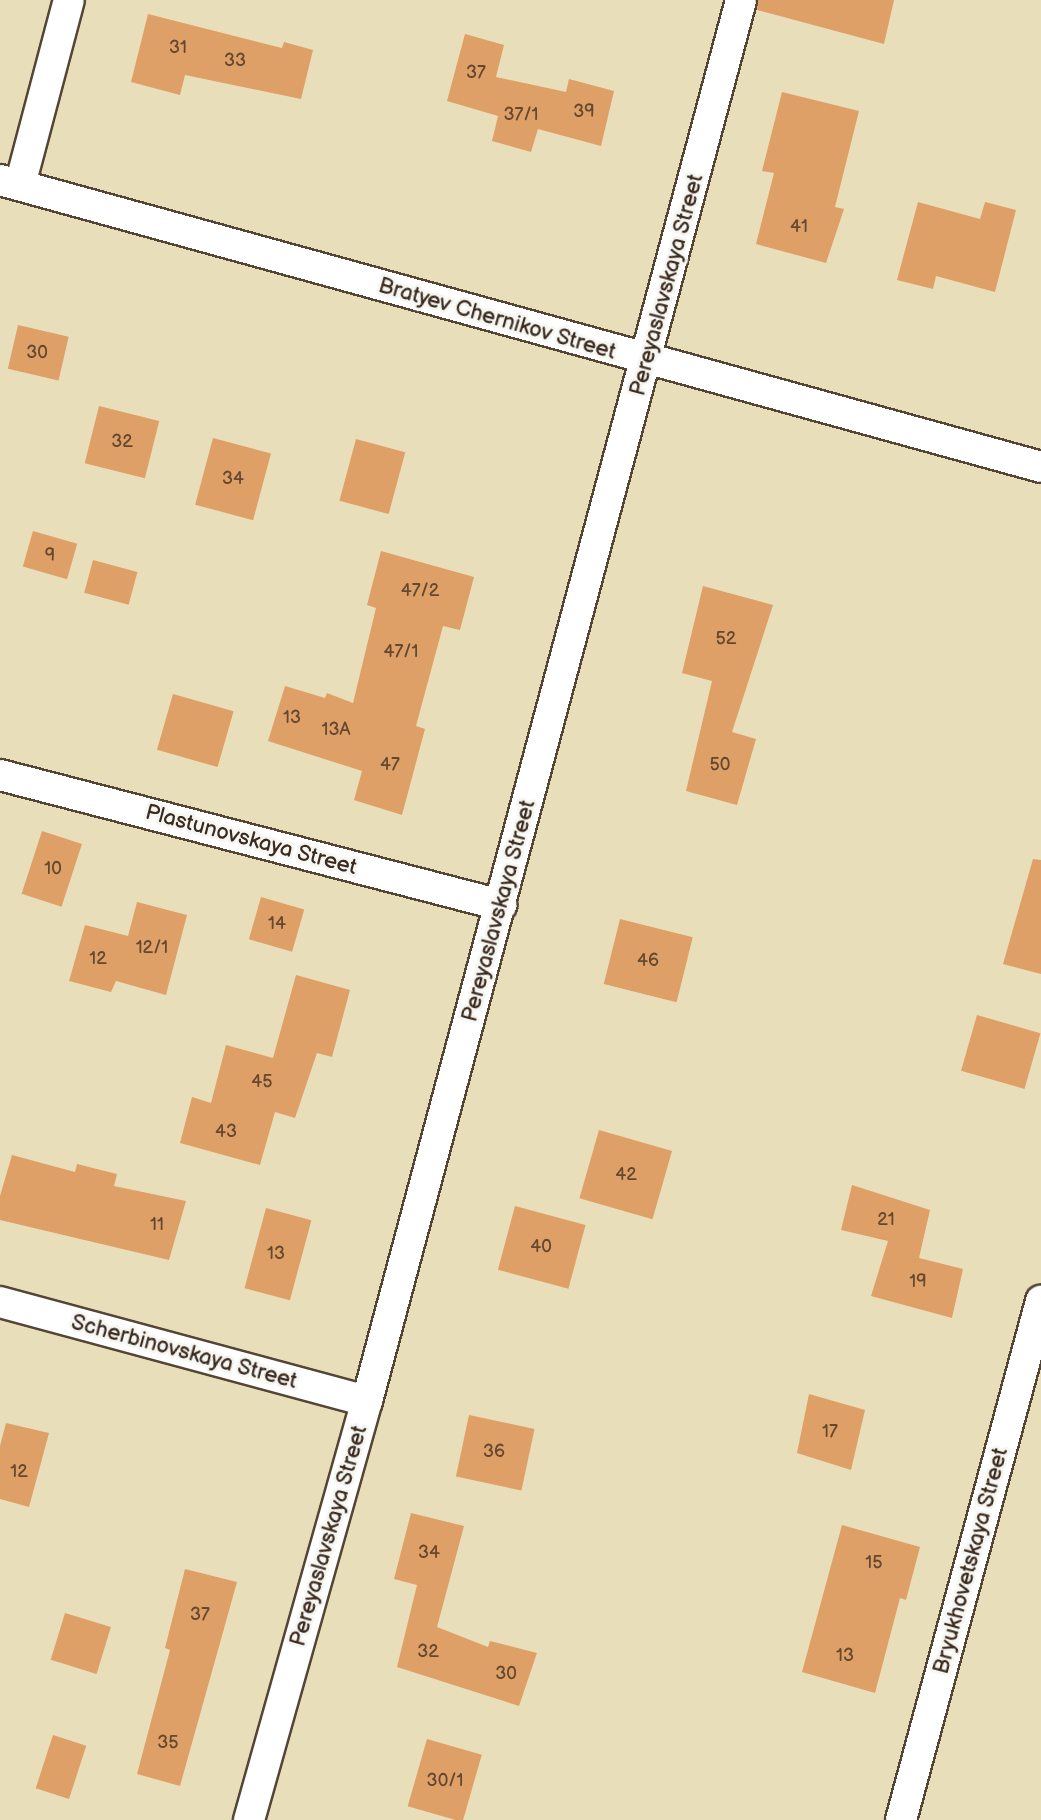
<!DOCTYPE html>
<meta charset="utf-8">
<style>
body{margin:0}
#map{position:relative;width:1041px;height:1820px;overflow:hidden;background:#e9deba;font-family:"Balsamiq Sans",sans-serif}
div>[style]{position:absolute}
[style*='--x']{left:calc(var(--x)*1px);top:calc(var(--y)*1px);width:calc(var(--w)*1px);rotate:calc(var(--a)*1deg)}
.building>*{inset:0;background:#dea066;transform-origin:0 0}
.roads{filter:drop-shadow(2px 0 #554535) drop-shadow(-2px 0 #554535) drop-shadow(0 2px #554535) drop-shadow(0 -2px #554535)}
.street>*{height:30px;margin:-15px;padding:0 15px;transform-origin:15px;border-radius:15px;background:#fff}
span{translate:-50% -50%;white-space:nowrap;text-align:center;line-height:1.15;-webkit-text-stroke:6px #f6f6f2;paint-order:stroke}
.number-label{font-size:18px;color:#644830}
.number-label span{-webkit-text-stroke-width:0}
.street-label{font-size:22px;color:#3b2a1e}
</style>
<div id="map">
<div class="building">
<i style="clip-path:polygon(758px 0,894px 0,884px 44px,757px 10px)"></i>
<i style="clip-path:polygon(148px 14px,282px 48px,284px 42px,313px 50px,301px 99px,185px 75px,180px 95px,131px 82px)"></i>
<i style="clip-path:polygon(465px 34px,504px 45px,496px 77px,566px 92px,569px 79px,614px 91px,601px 146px,538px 129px,531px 152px,492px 141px,498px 116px,447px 101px)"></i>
<i style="clip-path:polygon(782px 92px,859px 111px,835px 207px,844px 209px,826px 263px,756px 244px,774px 173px,762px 171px)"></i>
<i style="clip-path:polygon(918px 202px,980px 219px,985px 202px,1016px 210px,995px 292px,936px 276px,933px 289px,897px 280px)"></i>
<i style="left:18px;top:325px;width:52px;height:45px;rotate:13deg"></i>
<i style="left:99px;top:406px;width:62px;height:59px;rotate:14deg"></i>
<i style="left:213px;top:438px;width:60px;height:69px;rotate:15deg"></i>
<i style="left:356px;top:439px;width:51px;height:64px;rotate:15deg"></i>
<i style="left:33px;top:531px;width:46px;height:37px;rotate:16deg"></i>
<i style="clip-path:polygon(381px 551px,474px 577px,460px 630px,443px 626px,416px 726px,425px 729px,402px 815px,354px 800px,362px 771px,268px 741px,285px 686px,325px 698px,327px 693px,353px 703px,376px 608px,367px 605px)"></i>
<i style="left:93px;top:560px;width:46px;height:34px;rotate:15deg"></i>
<i style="clip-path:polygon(703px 586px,773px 605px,732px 732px,756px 739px,737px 805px,686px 791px,712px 681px,682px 673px)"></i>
<i style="left:173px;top:694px;width:63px;height:58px;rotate:16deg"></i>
<i style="left:42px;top:831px;width:42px;height:66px;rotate:18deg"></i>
<i style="clip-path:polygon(1033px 859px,1041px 860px,1041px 974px,1003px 964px)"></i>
<i style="left:261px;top:897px;width:45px;height:44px;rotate:16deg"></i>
<i style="clip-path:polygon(137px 902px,187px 915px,166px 995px,116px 981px,111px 992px,69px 981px,85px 925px,128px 936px)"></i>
<i style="left:620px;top:919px;width:75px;height:67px;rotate:14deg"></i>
<i style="clip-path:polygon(296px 975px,350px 990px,332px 1057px,317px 1053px,295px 1118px,275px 1112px,260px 1165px,180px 1143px,192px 1097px,211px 1103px,226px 1045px,273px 1058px)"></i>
<i style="left:977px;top:1015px;width:66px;height:58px;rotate:16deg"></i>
<i style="left:599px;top:1130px;width:76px;height:71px;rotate:16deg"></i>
<i style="clip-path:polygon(12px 1155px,75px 1172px,77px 1164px,117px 1174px,114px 1186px,186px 1201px,169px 1260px,0 1220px,0 1196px)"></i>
<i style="clip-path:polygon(852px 1185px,930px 1210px,919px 1258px,963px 1269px,952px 1318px,871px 1296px,888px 1241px,841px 1230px)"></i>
<i style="left:515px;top:1206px;width:73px;height:66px;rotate:15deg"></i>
<i style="left:266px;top:1208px;width:47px;height:83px;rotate:15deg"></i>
<i style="clip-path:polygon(809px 1394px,865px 1410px,851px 1470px,797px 1453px)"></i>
<i style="left:469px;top:1415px;width:67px;height:63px;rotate:12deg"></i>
<i style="clip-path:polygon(6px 1423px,49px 1433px,29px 1507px,0 1499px,0 1446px)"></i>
<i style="clip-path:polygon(411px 1513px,464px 1526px,437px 1627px,488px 1647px,490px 1641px,537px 1653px,519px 1706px,397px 1667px,417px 1585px,394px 1579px)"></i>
<i style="clip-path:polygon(842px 1525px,920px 1547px,906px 1600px,900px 1598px,875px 1693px,802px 1672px)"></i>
<i style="clip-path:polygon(185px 1569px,237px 1582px,180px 1786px,137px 1774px,170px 1650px,165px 1648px)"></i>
<i style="left:65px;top:1613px;width:48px;height:49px;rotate:17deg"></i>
<i style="left:53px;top:1735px;width:35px;height:56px;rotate:18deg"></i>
<i style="left:427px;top:1739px;width:57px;height:70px;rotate:16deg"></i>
</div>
<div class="roads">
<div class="street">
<i style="--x:0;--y:180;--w:1080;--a:15.41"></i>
<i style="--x:20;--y:185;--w:191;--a:-75.2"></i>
<i style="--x:0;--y:775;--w:518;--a:14.55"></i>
<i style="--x:0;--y:1302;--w:380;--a:15.1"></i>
<i style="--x:249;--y:1820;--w:435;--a:-74.3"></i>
<i style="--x:367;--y:1401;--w:1450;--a:-75.05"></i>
<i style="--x:901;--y:1820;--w:538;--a:-74.9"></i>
</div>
</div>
<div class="number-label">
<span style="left:178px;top:48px">31</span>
<span style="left:235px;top:61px">33</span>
<span style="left:476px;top:73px">37</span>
<span style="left:584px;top:112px">39</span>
<span style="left:521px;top:115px">37/1</span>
<span style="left:799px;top:227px">41</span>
<span style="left:37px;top:353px">30</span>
<span style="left:122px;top:442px">32</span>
<span style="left:233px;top:479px">34</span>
<span style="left:50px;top:556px">9</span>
<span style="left:420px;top:591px">47/2</span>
<span style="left:726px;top:639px">52</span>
<span style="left:401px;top:652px">47/1</span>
<span style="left:292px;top:718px">13</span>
<span style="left:336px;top:730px">13А</span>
<span style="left:390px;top:765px">47</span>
<span style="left:720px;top:765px">50</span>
<span style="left:53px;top:869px">10</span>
<span style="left:277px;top:924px">14</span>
<span style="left:152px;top:948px">12/1</span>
<span style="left:98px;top:959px">12</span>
<span style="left:648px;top:961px">46</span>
<span style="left:262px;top:1082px">45</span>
<span style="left:226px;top:1132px">43</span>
<span style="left:626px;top:1175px">42</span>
<span style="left:886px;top:1220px">21</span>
<span style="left:157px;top:1225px">11</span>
<span style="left:541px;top:1247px">40</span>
<span style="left:276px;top:1254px">13</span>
<span style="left:918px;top:1282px">19</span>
<span style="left:830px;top:1432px">17</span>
<span style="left:494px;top:1452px">36</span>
<span style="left:19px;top:1472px">12</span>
<span style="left:429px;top:1553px">34</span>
<span style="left:874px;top:1563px">15</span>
<span style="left:200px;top:1615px">37</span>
<span style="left:428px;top:1652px">32</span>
<span style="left:845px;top:1656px">13</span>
<span style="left:506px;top:1674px">30</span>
<span style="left:168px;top:1743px">35</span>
<span style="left:445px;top:1781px">30/1</span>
</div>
<div class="street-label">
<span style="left:667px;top:285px;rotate:-75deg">Pereyaslavskaya Street</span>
<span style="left:497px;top:319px;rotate:16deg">Bratyev Chernikov Street</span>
<span style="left:251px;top:840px;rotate:15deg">Plastunovskaya Street</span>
<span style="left:499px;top:911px;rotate:-75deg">Pereyaslavskaya Street</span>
<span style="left:184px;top:1352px;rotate:15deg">Scherbinovskaya Street</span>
<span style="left:329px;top:1536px;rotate:-74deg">Pereyaslavskaya Street</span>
<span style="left:971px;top:1561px;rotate:-75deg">Bryukhovetskaya Street</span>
</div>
</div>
